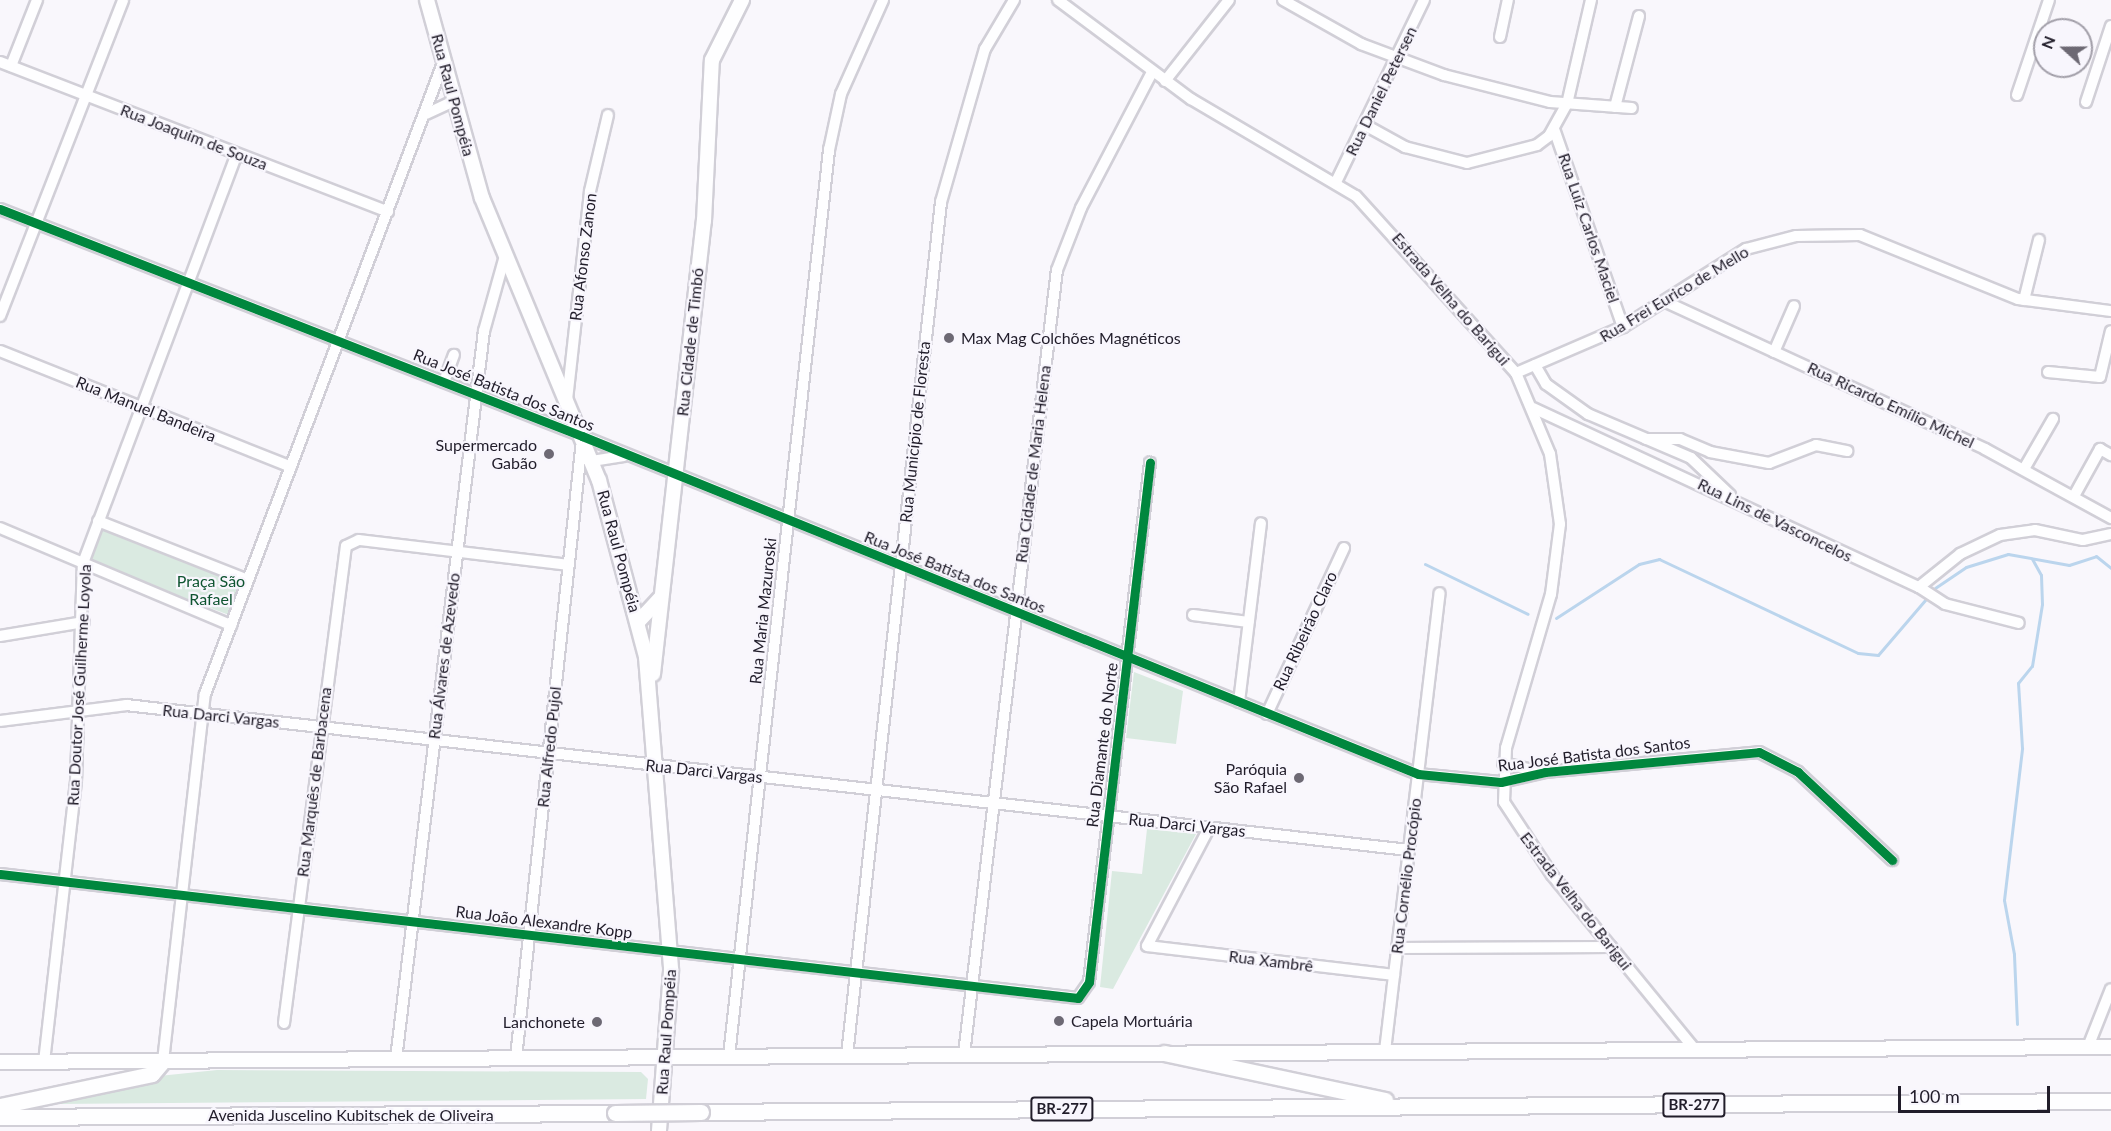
<!DOCTYPE html>
<meta charset="utf-8">
<style>
body{margin:0}
#map{position:relative;width:2111px;height:1131px;overflow:hidden;background:#f9f7fc;font-family:Lato,sans-serif}
div>[style]{position:absolute}
[style*='--x']{left:calc(var(--x)*1px);top:calc(var(--y)*1px);width:calc(var(--w)*1px);rotate:calc(var(--a)*1deg)}
.green>*{inset:0;background:#daeae1;transform-origin:0 0}
.stream>*{height:3px;margin:-1.5px;padding:0 1.5px;transform-origin:1.5px;border-radius:1.5px;background:#bbd5ed}
.roads{filter:drop-shadow(2px 0 #d1cfd7) drop-shadow(-2px 0 #d1cfd7) drop-shadow(0 2px #d1cfd7) drop-shadow(0 -2px #d1cfd7)}
.minor>*{height:10px;margin:-5px;padding:0 5px;transform-origin:5px;border-radius:5px;background:#fefeff}
.major>*{height:14px;margin:-7px;padding:0 7px;transform-origin:7px;border-radius:7px;background:#fefeff}
.highway>*{height:15px;margin:-7.5px;padding:0 7.5px;transform-origin:7.5px;border-radius:7.5px;background:#fefeff}
.bridges{filter:drop-shadow(2px 0 #d1cfd7) drop-shadow(-2px 0 #d1cfd7) drop-shadow(0 2px #d1cfd7) drop-shadow(0 -2px #d1cfd7)}
.highway-bridge>*{height:15px;margin:-7.5px;padding:0 7.5px;transform-origin:7.5px;border-radius:7.5px;background:#fefeff}
.cycleway>*{height:9px;margin:-4.5px;padding:0 4.5px;transform-origin:4.5px;border-radius:4.5px;background:#00873e}
.dots>*{width:16px;height:16px;translate:-50% -50%;box-sizing:border-box;border:3px solid #f8f6fd;border-radius:50%}
span{translate:-50% -50%;white-space:nowrap;text-align:center;line-height:1.15;-webkit-text-stroke:4.5px #f8f6fd;paint-order:stroke}
.shield-label span{padding:2px 4px;background:#f8f6fd;border:2px solid;border-radius:4px;-webkit-text-stroke-width:0}
.shield-label{font-size:15px;color:#211d2a;font-weight:700}
.street-label{font-size:16px;color:#211d2a}
.poi-label{font-size:16px;color:#211d2a}
.left{translate:0 -50%;text-align:left}
.right{translate:-100% -50%;text-align:right}
.park-label{font-size:16px;color:#0f5531}
.north{position:absolute;left:2033px;top:18px;width:60px;height:60px;box-sizing:border-box;background:#f8f6fd;border:2px solid #a29fa9;border-radius:50%;rotate:291deg;font-size:16px;font-weight:700;line-height:24px;text-align:center;color:#211d2a}
.north::after{content:'';display:block;margin:auto;width:21px;height:27px;background:#6d6974;clip-path:polygon(50% 0,100% 100%,50% 72%,0 100%)}
.scale{position:absolute;left:1898px;top:1086px;width:152px;height:27px;box-sizing:border-box;border:3px solid #211d2a;border-top:0;padding-left:8px;font-size:18px;line-height:21px;white-space:nowrap;color:#211d2a;-webkit-text-stroke:4px #f8f6fd;paint-order:stroke}
</style>
<div id="map">
<div class="green">
<i style="left:103px;top:528px;width:148px;height:36px;rotate:21deg"></i>
<i style="clip-path:polygon(1134px 672px,1183px 691px,1176px 744px,1126px 738px)"></i>
<i style="clip-path:polygon(1147px 829px,1196px 834px,1113px 989px,1100px 987px,1112px 871px,1142px 874px)"></i>
<i style="clip-path:polygon(217px 1070px,641px 1072px,648px 1079px,646px 1099px,57px 1104px,159px 1076px)"></i>
</div>
<div class="stream">
<i style="--x:1425;--y:564;--w:114;--a:25.9"></i>
<i style="--x:1935;--y:588;--w:37;--a:-34"></i>
<i style="--x:1966;--y:567;--w:44;--a:-17.2"></i>
<i style="--x:2008;--y:554;--w:62;--a:10.2"></i>
<i style="--x:2069;--y:565;--w:28;--a:-18"></i>
<i style="--x:2096;--y:556;--w:19;--a:39"></i>
<i style="--x:1556;--y:618;--w:99;--a:-33"></i>
<i style="--x:1639;--y:564;--w:21;--a:-14"></i>
<i style="--x:1659;--y:559;--w:220;--a:25.3"></i>
<i style="--x:1858;--y:653;--w:20;--a:6"></i>
<i style="--x:1878;--y:655;--w:74;--a:-49.4"></i>
<i style="--x:2017;--y:1024;--w:70;--a:-92.5"></i>
<i style="--x:2014;--y:954;--w:55;--a:-100.5"></i>
<i style="--x:2004;--y:900;--w:153;--a:-83.2"></i>
<i style="--x:2022;--y:748;--w:65;--a:-93.5"></i>
<i style="--x:2018;--y:683;--w:22;--a:-51"></i>
<i style="--x:2032;--y:666;--w:63;--a:-80.8"></i>
<i style="--x:2042;--y:604;--w:29;--a:-92"></i>
<i style="--x:2041;--y:575;--w:18;--a:-119"></i>
</div>
<div class="roads">
<div class="minor">
<i style="--x:1058;--y:0;--w:166;--a:36.7"></i>
<i style="--x:1191;--y:99;--w:191;--a:30.5"></i>
<i style="--x:1356;--y:196;--w:239;--a:47.9"></i>
<i style="--x:1516;--y:373;--w:88;--a:67.2"></i>
<i style="--x:1550;--y:454;--w:71;--a:81.9"></i>
<i style="--x:1560;--y:524;--w:71;--a:97.3"></i>
<i style="--x:1551;--y:594;--w:160;--a:106.3"></i>
<i style="--x:1506;--y:748;--w:54;--a:92.1"></i>
<i style="--x:1504;--y:802;--w:87;--a:56.7"></i>
<i style="--x:1552;--y:875;--w:227;--a:50.7"></i>
<i style="--x:1283;--y:0;--w:90;--a:29.4"></i>
<i style="--x:1361;--y:44;--w:89;--a:20.5"></i>
<i style="--x:1444;--y:75;--w:109;--a:14.3"></i>
<i style="--x:1550;--y:102;--w:82;--a:4.2"></i>
<i style="--x:1500;--y:37;--w:38;--a:-78"></i>
<i style="--x:0;--y:62;--w:416;--a:21.1"></i>
<i style="--x:11;--y:66;--w:71;--a:-68.5"></i>
<i style="--x:1165;--y:81;--w:103;--a:-51.7"></i>
<i style="--x:2017;--y:95;--w:100;--a:-71.4"></i>
<i style="--x:2086;--y:102;--w:80;--a:-71.8"></i>
<i style="--x:1615;--y:107;--w:94;--a:-75.2"></i>
<i style="--x:426;--y:114;--w:31;--a:-25"></i>
<i style="--x:1365;--y:125;--w:46;--a:28.8"></i>
<i style="--x:1405;--y:147;--w:64;--a:14.5"></i>
<i style="--x:1467;--y:163;--w:72;--a:-14.4"></i>
<i style="--x:1537;--y:145;--w:15;--a:-37"></i>
<i style="--x:1549;--y:136;--w:37;--a:-61"></i>
<i style="--x:1567;--y:104;--w:107;--a:-77"></i>
<i style="--x:1554;--y:129;--w:210;--a:70.8"></i>
<i style="--x:1336;--y:182;--w:202;--a:-64.2"></i>
<i style="--x:0;--y:209;--w:625;--a:21.31"></i>
<i style="--x:582;--y:436;--w:902;--a:22.01"></i>
<i style="--x:1418;--y:774;--w:83;--a:5.5"></i>
<i style="--x:1501;--y:782;--w:45;--a:-12.8"></i>
<i style="--x:1545;--y:772;--w:215;--a:-5.3"></i>
<i style="--x:1759;--y:752;--w:44;--a:27.1"></i>
<i style="--x:1798;--y:772;--w:129;--a:43.1"></i>
<i style="--x:2024;--y:300;--w:62;--a:-76"></i>
<i style="--x:1666;--y:302;--w:351;--a:24.7"></i>
<i style="--x:1985;--y:449;--w:144;--a:28.7"></i>
<i style="--x:0;--y:316;--w:339;--a:-68.7"></i>
<i style="--x:0;--y:351;--w:313;--a:21.7"></i>
<i style="--x:1774;--y:352;--w:50;--a:-66.5"></i>
<i style="--x:1535;--y:365;--w:22;--a:60"></i>
<i style="--x:1546;--y:384;--w:52;--a:35.5"></i>
<i style="--x:1588;--y:414;--w:112;--a:23.1"></i>
<i style="--x:1691;--y:458;--w:54;--a:43.5"></i>
<i style="--x:2048;--y:372;--w:52;--a:5.5"></i>
<i style="--x:2100;--y:377;--w:47;--a:-76.6"></i>
<i style="--x:1516;--y:373;--w:116;--a:-23.3"></i>
<i style="--x:1623;--y:327;--w:146;--a:-32.4"></i>
<i style="--x:1746;--y:249;--w:52;--a:-14.6"></i>
<i style="--x:1796;--y:236;--w:64;--a:-0.9"></i>
<i style="--x:1860;--y:235;--w:170;--a:22.1"></i>
<i style="--x:2018;--y:299;--w:94;--a:7.4"></i>
<i style="--x:444;--y:382;--w:29;--a:-70"></i>
<i style="--x:567;--y:400;--w:210;--a:-83.7"></i>
<i style="--x:590;--y:191;--w:78;--a:-76.7"></i>
<i style="--x:1533;--y:408;--w:425;--a:24.9"></i>
<i style="--x:1919;--y:587;--w:31;--a:33"></i>
<i style="--x:1945;--y:604;--w:76;--a:14.4"></i>
<i style="--x:1646;--y:439;--w:34;--a:0"></i>
<i style="--x:1680;--y:439;--w:33;--a:23"></i>
<i style="--x:1710;--y:452;--w:60;--a:10.6"></i>
<i style="--x:1769;--y:463;--w:50;--a:-21"></i>
<i style="--x:1816;--y:445;--w:32;--a:11"></i>
<i style="--x:592;--y:461;--w:32;--a:-9"></i>
<i style="--x:2024;--y:469;--w:58;--a:-59.9"></i>
<i style="--x:2074;--y:496;--w:54;--a:-61"></i>
<i style="--x:2100;--y:449;--w:13;--a:29"></i>
<i style="--x:98;--y:521;--w:161;--a:21.5"></i>
<i style="--x:0;--y:528;--w:251;--a:22.8"></i>
<i style="--x:1919;--y:587;--w:53;--a:-38.8"></i>
<i style="--x:1960;--y:554;--w:44;--a:-25.4"></i>
<i style="--x:2000;--y:535;--w:35;--a:-8"></i>
<i style="--x:2035;--y:530;--w:49;--a:11.8"></i>
<i style="--x:2083;--y:540;--w:29;--a:-12"></i>
<i style="--x:1193;--y:615;--w:56;--a:7.1"></i>
<i style="--x:0;--y:636;--w:85;--a:-9.5"></i>
<i style="--x:1239;--y:702;--w:180;--a:-83"></i>
<i style="--x:1267;--y:714;--w:183;--a:-65.1"></i>
<i style="--x:0;--y:721;--w:127;--a:-7.2"></i>
<i style="--x:126;--y:705;--w:1291;--a:6.45"></i>
<i style="--x:1503;--y:763;--w:40;--a:13"></i>
<i style="--x:1209;--y:828;--w:133;--a:117.7"></i>
<i style="--x:1147;--y:946;--w:249;--a:6.7"></i>
<i style="--x:0;--y:874;--w:1085;--a:6.56"></i>
<i style="--x:1078;--y:998;--w:19;--a:-55"></i>
<i style="--x:1089;--y:982;--w:523;--a:-83.3"></i>
<i style="--x:1397;--y:948;--w:214;--a:-0.3"></i>
<i style="--x:284;--y:1023;--w:481;--a:-82.6"></i>
<i style="--x:346;--y:546;--w:14;--a:-25"></i>
<i style="--x:359;--y:540;--w:211;--a:6.8"></i>
<i style="--x:2088;--y:1047;--w:62;--a:-68.4"></i>
<i style="--x:1385;--y:1051;--w:461;--a:-83.2"></i>
<i style="--x:964;--y:1054;--w:789;--a:-83.24"></i>
<i style="--x:1057;--y:270;--w:66;--a:-68.8"></i>
<i style="--x:1081;--y:208;--w:153;--a:-62.4"></i>
<i style="--x:847;--y:1055;--w:858;--a:-83.71"></i>
<i style="--x:941;--y:202;--w:159;--a:-74"></i>
<i style="--x:985;--y:49;--w:57;--a:-59.4"></i>
<i style="--x:729;--y:1056;--w:912;--a:-83.7"></i>
<i style="--x:829;--y:150;--w:57;--a:-77.9"></i>
<i style="--x:841;--y:94;--w:103;--a:-65.9"></i>
<i style="--x:516;--y:1058;--w:622;--a:-83.9"></i>
<i style="--x:396;--y:1059;--w:733;--a:-83.11"></i>
<i style="--x:484;--y:331;--w:78;--a:-74.4"></i>
<i style="--x:163;--y:1061;--w:369;--a:-83.5"></i>
<i style="--x:205;--y:694;--w:674;--a:-69.33"></i>
<i style="--x:44;--y:1062;--w:282;--a:-83.5"></i>
<i style="--x:76;--y:782;--w:219;--a:-88.2"></i>
<i style="--x:83;--y:563;--w:437;--a:-69.4"></i>
</div>
<div class="major">
<i style="--x:427;--y:0;--w:205;--a:74.5"></i>
<i style="--x:482;--y:198;--w:305;--a:67.5"></i>
<i style="--x:599;--y:480;--w:183;--a:75.1"></i>
<i style="--x:646;--y:657;--w:315;--a:85.4"></i>
<i style="--x:671;--y:971;--w:160;--a:94.3"></i>
<i style="--x:638;--y:622;--w:34;--a:-47"></i>
<i style="--x:653;--y:674;--w:456;--a:-83.6"></i>
<i style="--x:704;--y:221;--w:161;--a:-87.2"></i>
<i style="--x:712;--y:60;--w:67;--a:-63.4"></i>
<i style="--x:0;--y:1062;--w:2111;--a:-0.41"></i>
</div>
<div class="highway">
<i style="--x:1164;--y:1053;--w:226;--a:12"></i>
<i style="--x:0;--y:1106;--w:155;--a:-11.9"></i>
<i style="--x:152;--y:1074;--w:17;--a:-50"></i>
<i style="--x:701;--y:1112;--w:1410;--a:-0.45"></i>
<i style="--x:0;--y:1117;--w:615;--a:-0.37"></i>
</div>
</div>
<div class="bridges">
<div class="highway-bridge">
<i style="--x:615;--y:1113;--w:86;--a:-0.7"></i>
</div>
</div>
<div class="cycleway">
<i style="--x:0;--y:209;--w:625;--a:21.31"></i>
<i style="--x:582;--y:436;--w:902;--a:22.01"></i>
<i style="--x:1418;--y:774;--w:83;--a:5.5"></i>
<i style="--x:1501;--y:782;--w:45;--a:-12.8"></i>
<i style="--x:1545;--y:772;--w:215;--a:-5.3"></i>
<i style="--x:1759;--y:752;--w:44;--a:27.1"></i>
<i style="--x:1798;--y:772;--w:129;--a:43.1"></i>
<i style="--x:0;--y:874;--w:1085;--a:6.56"></i>
<i style="--x:1078;--y:998;--w:19;--a:-55"></i>
<i style="--x:1089;--y:982;--w:523;--a:-83.3"></i>
</div>
<div class="dots">
<i style="left:949px;top:338px;background:#6d6974"></i>
<i style="left:549px;top:454px;background:#6d6974"></i>
<i style="left:1299px;top:778px;background:#6d6974"></i>
<i style="left:1059px;top:1021px;background:#6d6974"></i>
<i style="left:597px;top:1022px;background:#6d6974"></i>
</div>
<div class="shield-label">
<span style="left:1694px;top:1105px">BR-277</span>
<span style="left:1062px;top:1109px">BR-277</span>
</div>
<div class="street-label">
<span style="left:1381px;top:91px;rotate:-64deg">Rua Daniel Petersen</span>
<span style="left:453px;top:95px;rotate:75deg">Rua Raul Pompéia</span>
<span style="left:194px;top:137px;rotate:21deg">Rua Joaquim de Souza</span>
<span style="left:1589px;top:228px;rotate:71deg">Rua Luiz Carlos Maciel</span>
<span style="left:583px;top:257px;rotate:-83deg">Rua Afonso Zanon</span>
<span style="left:1674px;top:294px;rotate:-31deg">Rua Frei Eurico de Mello</span>
<span style="left:1451px;top:299px;rotate:49deg">Estrada Velha do Barigui</span>
<span style="left:690px;top:342px;rotate:-84deg">Rua Cidade de Timbó</span>
<span style="left:504px;top:390px;rotate:22deg">Rua José Batista dos Santos</span>
<span style="left:1891px;top:405px;rotate:25deg">Rua Ricardo Emílio Michel</span>
<span style="left:146px;top:409px;rotate:22deg">Rua Manuel Bandeira</span>
<span style="left:915px;top:432px;rotate:-84deg">Rua Município de Floresta</span>
<span style="left:1033px;top:464px;rotate:-83deg">Rua Cidade de Maria Helena</span>
<span style="left:1775px;top:520px;rotate:26deg">Rua Lins de Vasconcelos</span>
<span style="left:619px;top:551px;rotate:75deg">Rua Raul Pompéia</span>
<span style="left:955px;top:572px;rotate:22deg">Rua José Batista dos Santos</span>
<span style="left:763px;top:611px;rotate:-84deg">Rua Maria Mazuroski</span>
<span style="left:1305px;top:631px;rotate:-65deg">Rua Ribeirão Claro</span>
<span style="left:444px;top:656px;rotate:-83deg">Rua Álvares de Azevedo</span>
<span style="left:79px;top:685px;rotate:-87deg">Rua Doutor José Guilherme Loyola</span>
<span style="left:221px;top:716px;rotate:6deg">Rua Darci Vargas</span>
<span style="left:1102px;top:745px;rotate:-83deg">Rua Diamante do Norte</span>
<span style="left:549px;top:747px;rotate:-84deg">Rua Alfredo Pujol</span>
<span style="left:1594px;top:754px;rotate:-7deg">Rua José Batista dos Santos</span>
<span style="left:704px;top:771px;rotate:6deg">Rua Darci Vargas</span>
<span style="left:314px;top:782px;rotate:-83deg">Rua Marquês de Barbacena</span>
<span style="left:1187px;top:825px;rotate:6deg">Rua Darci Vargas</span>
<span style="left:1406px;top:876px;rotate:-83deg">Rua Cornélio Procópio</span>
<span style="left:1576px;top:901px;rotate:52deg">Estrada Velha do Barigui</span>
<span style="left:544px;top:922px;rotate:7deg">Rua João Alexandre Kopp</span>
<span style="left:1271px;top:961px;rotate:7deg">Rua Xambrê</span>
<span style="left:666px;top:1032px;rotate:-86deg">Rua Raul Pompéia</span>
<span style="left:351px;top:1115px">Avenida Juscelino Kubitschek de Oliveira</span>
</div>
<div class="poi-label">
<span class="left" style="left:961px;top:338px">Max Mag Colchões Magnéticos</span>
<span class="right" style="left:537px;top:454px">Supermercado<br>Gabão</span>
<span class="right" style="left:1287px;top:778px">Paróquia<br>São Rafael</span>
<span class="left" style="left:1071px;top:1021px">Capela Mortuária</span>
<span class="right" style="left:585px;top:1022px">Lanchonete</span>
</div>
<div class="park-label">
<span style="left:211px;top:590px">Praça São<br>Rafael</span>
</div>
<div class="north">N</div>
<div class="scale">100 m</div>
</div>
